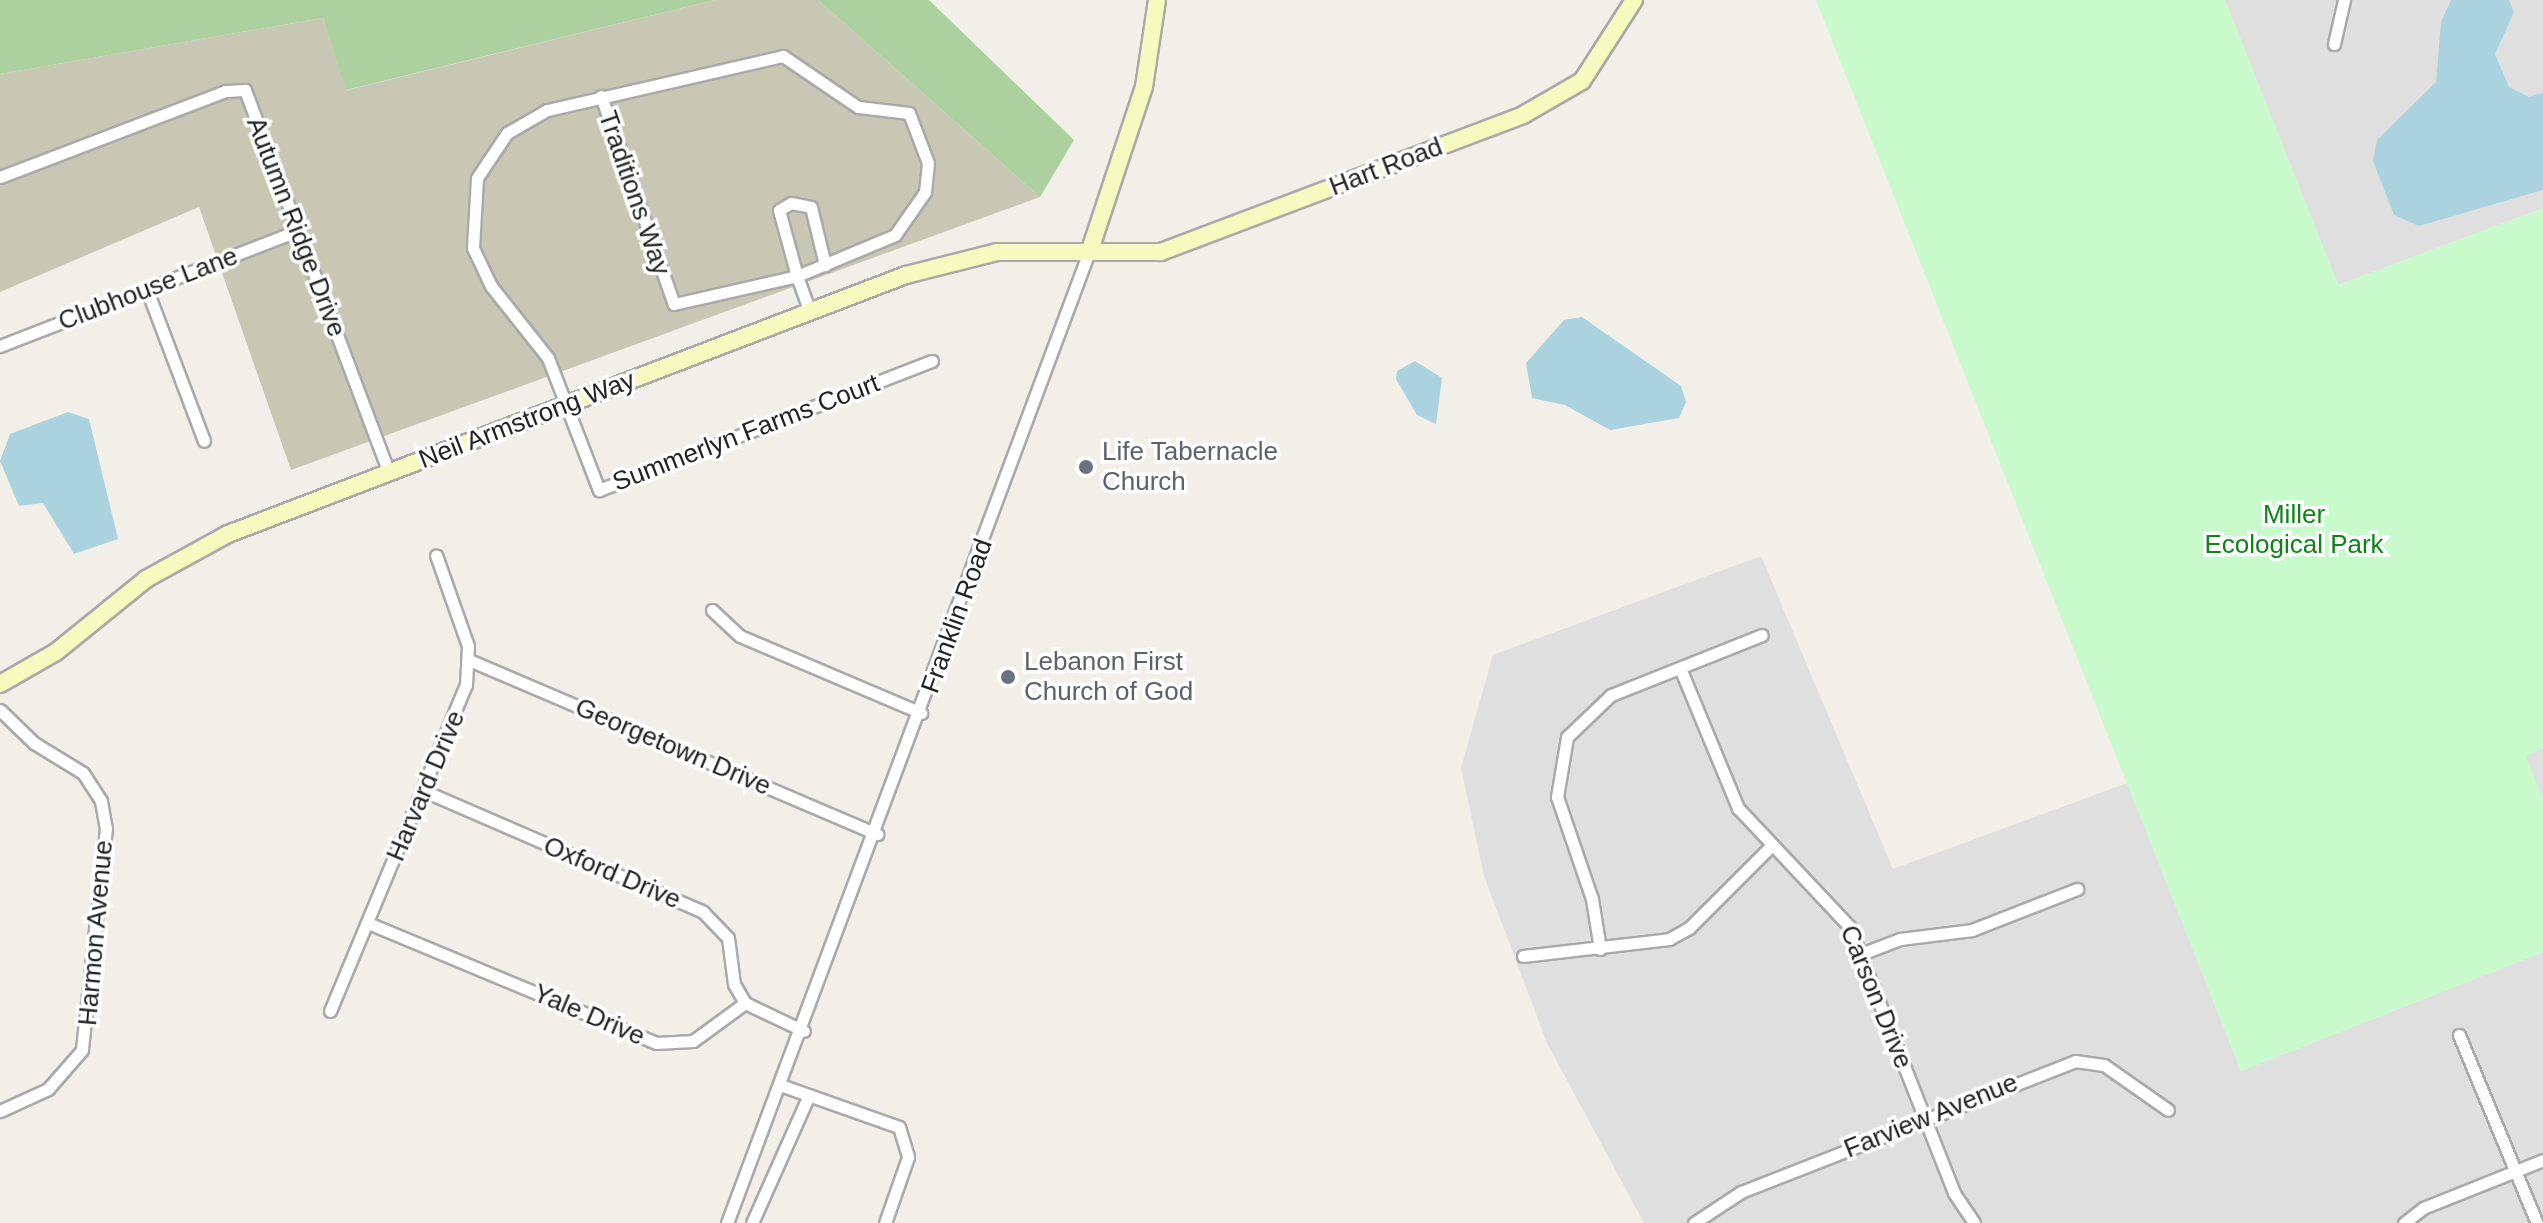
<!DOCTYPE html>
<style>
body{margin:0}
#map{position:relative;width:2543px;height:1223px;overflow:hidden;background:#f2efe9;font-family:Helvetica,sans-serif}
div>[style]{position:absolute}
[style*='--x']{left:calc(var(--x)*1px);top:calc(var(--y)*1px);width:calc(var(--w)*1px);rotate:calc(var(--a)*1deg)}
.residential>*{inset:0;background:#e0dfdf}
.construction>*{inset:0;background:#c7c7b4}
.forest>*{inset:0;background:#add19e}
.park>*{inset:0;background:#c8facc}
.water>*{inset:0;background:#aad3df}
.roads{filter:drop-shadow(2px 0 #a9a9a9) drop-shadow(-2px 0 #a9a9a9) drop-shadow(0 2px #a9a9a9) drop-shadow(0 -2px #a9a9a9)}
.street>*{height:11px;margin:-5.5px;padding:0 5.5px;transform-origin:5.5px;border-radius:5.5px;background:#fff}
.secondary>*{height:16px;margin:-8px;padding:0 8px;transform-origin:8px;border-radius:8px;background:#f7fabf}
.dots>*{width:22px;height:22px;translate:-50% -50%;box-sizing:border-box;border:4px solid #fff;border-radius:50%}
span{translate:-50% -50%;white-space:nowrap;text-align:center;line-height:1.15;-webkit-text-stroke:7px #fff;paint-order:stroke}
.street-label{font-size:26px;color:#222}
.worship-label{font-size:26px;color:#5b616d}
.left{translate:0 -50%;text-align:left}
.park-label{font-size:26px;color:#0c8416}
</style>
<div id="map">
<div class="residential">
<i style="clip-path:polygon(2225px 0,2543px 0,2543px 208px,2338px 285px)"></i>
<i style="clip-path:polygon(1761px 556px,1893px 869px,2127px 783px,2241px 1071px,2543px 952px,2543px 1223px,1644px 1223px,1547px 1043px,1484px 876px,1461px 768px,1493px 655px)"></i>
<i style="clip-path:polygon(2543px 748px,2543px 800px,2525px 756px)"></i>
</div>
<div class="construction">
<i style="clip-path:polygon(715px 0,818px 0,1040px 197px,291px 470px,199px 207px,0 292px,0 74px,323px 18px,347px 90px)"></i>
</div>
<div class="forest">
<i style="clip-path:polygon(0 0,715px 0,346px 90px,323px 18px,0 74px)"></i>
<i style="clip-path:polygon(818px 0,929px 0,1074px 140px,1040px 197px)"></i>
</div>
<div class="park">
<i style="clip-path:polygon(1816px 0,2225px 0,2338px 285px,2543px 208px,2543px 748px,2526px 756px,2543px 800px,2543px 952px,2241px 1071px)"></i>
</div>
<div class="water">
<i style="clip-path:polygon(2451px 0,2509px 0,2514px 12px,2495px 54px,2509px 87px,2529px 97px,2543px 93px,2543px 190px,2419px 226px,2394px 215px,2373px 161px,2377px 140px,2436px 82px,2441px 22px)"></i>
<i style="clip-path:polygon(1582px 317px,1681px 386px,1686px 402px,1679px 418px,1610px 430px,1565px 405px,1532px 398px,1526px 363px,1564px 320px)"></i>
<i style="clip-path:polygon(1415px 361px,1442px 378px,1436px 424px,1417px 415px,1396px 379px,1397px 371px)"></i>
<i style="clip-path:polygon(68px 412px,89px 419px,118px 539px,74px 554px,43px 503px,19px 506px,0 461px,10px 434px)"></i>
</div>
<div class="roads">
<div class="street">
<i style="--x:2334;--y:44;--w:45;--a:-77.2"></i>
<i style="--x:601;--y:96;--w:220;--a:70.7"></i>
<i style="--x:674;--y:304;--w:126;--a:-12.8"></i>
<i style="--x:797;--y:276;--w:68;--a:-105.3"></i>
<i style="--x:779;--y:210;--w:14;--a:-30"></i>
<i style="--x:791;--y:203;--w:20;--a:11"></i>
<i style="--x:811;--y:207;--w:60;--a:76.4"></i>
<i style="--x:0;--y:177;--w:241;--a:-20.9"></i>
<i style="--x:225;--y:91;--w:20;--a:-3"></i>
<i style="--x:245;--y:90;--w:409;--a:69.4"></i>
<i style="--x:147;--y:290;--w:161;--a:69.3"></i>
<i style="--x:810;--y:312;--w:38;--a:-110"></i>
<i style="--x:797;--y:276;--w:106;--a:-22.7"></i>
<i style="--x:895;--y:235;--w:52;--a:-55.1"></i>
<i style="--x:925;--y:192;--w:29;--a:-84"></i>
<i style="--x:928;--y:163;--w:53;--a:-110.8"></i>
<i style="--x:909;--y:113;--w:51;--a:-173.3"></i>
<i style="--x:858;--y:107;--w:91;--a:-145.8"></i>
<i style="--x:783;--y:56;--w:242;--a:167.1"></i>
<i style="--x:547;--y:110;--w:46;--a:150.1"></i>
<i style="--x:507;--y:133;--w:54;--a:123.7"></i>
<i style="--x:477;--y:178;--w:70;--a:93.3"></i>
<i style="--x:473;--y:248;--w:42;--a:64.7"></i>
<i style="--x:491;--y:286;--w:92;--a:51.6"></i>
<i style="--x:548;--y:358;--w:142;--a:68.9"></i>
<i style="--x:599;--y:490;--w:357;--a:-21.2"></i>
<i style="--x:0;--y:346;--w:318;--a:-21.2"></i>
<i style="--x:712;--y:610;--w:38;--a:43"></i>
<i style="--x:740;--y:636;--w:197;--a:23"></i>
<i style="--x:469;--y:660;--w:444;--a:23.1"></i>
<i style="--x:1680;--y:668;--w:152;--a:67.5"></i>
<i style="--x:1738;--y:808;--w:162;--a:46.8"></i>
<i style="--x:1849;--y:926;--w:287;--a:68.5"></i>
<i style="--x:1954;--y:1193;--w:36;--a:56"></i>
<i style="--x:0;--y:710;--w:47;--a:44.1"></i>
<i style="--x:34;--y:743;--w:57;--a:31.5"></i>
<i style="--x:83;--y:773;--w:33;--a:57"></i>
<i style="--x:101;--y:801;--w:27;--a:80"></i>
<i style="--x:106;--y:828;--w:223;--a:96.2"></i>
<i style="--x:82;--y:1050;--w:52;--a:131.1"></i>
<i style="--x:48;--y:1089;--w:53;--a:155.4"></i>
<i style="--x:424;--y:791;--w:304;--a:23.4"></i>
<i style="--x:703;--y:912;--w:36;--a:46"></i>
<i style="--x:728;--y:938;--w:46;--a:82.6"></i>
<i style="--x:734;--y:984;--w:22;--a:60"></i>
<i style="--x:745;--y:1003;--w:65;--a:25.4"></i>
<i style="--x:368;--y:923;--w:312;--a:22.6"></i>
<i style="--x:656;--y:1043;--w:37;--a:-3"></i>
<i style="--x:693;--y:1041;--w:64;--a:-36.2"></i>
<i style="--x:1600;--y:949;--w:51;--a:-99.1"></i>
<i style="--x:1592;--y:899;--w:108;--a:-108.9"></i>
<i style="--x:1557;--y:797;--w:61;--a:-80.5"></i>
<i style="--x:1567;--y:737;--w:61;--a:-43.7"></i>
<i style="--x:1611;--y:695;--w:162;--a:-21.7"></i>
<i style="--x:1861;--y:954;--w:42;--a:-21"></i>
<i style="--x:1900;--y:939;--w:73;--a:-7.1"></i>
<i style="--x:1972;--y:930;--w:113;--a:-21.3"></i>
<i style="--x:1523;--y:956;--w:147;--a:-6.6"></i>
<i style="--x:1669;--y:939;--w:23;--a:-29"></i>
<i style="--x:1689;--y:928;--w:117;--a:-45"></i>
<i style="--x:330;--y:1011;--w:353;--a:-67.4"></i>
<i style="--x:466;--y:685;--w:39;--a:-87"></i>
<i style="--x:468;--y:646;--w:96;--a:-109.4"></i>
<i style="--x:2459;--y:1035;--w:204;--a:67.5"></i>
<i style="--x:783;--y:1086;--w:123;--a:19.5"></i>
<i style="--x:899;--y:1127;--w:31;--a:73"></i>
<i style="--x:908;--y:1157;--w:70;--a:109.2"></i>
<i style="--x:727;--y:1223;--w:1039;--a:-69.56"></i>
<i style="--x:752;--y:1223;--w:140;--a:-66"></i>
<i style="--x:1694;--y:1223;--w:56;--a:-33.4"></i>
<i style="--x:1741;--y:1192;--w:359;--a:-21.4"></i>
<i style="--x:2075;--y:1061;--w:29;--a:8"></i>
<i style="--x:2104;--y:1065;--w:78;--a:35.1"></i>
<i style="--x:2404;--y:1223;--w:24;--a:-38"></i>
<i style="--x:2423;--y:1208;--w:129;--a:-21.8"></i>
</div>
<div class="secondary">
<i style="--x:1091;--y:247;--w:169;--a:-71.7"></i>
<i style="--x:1144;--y:87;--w:88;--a:-81.5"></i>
<i style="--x:0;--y:684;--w:64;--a:-29.7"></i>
<i style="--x:56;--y:652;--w:116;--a:-39"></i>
<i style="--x:146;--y:579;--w:94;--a:-28.8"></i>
<i style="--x:228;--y:534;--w:726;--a:-20.91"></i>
<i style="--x:906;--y:275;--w:94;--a:-14.2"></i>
<i style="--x:997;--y:252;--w:164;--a:0"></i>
<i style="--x:1161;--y:252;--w:387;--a:-20.7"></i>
<i style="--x:1523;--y:115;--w:68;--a:-30"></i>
<i style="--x:1582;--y:81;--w:96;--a:-57.3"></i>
</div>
</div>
<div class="dots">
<i style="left:1086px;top:467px;background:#6b7280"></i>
<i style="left:1008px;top:677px;background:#6b7280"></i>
</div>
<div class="street-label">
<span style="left:1386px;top:167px;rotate:-21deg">Hart Road</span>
<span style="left:634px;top:193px;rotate:71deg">Traditions Way</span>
<span style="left:296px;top:227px;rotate:69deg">Autumn Ridge Drive</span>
<span style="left:148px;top:289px;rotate:-21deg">Clubhouse Lane</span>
<span style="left:527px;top:420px;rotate:-21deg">Neil Armstrong Way</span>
<span style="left:746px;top:433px;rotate:-21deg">Summerlyn Farms Court</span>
<span style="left:957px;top:616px;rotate:-70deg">Franklin Road</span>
<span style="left:673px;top:747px;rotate:23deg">Georgetown Drive</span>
<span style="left:426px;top:786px;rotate:-67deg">Harvard Drive</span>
<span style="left:612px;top:873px;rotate:23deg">Oxford Drive</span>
<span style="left:96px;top:933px;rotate:-85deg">Harmon Avenue</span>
<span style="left:1876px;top:997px;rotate:68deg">Carson Drive</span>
<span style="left:589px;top:1015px;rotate:23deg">Yale Drive</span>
<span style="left:1931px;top:1116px;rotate:-22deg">Farview Avenue</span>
</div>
<div class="worship-label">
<span class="left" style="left:1102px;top:467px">Life Tabernacle<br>Church</span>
<span class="left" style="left:1024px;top:677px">Lebanon First<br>Church of God</span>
</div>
<div class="park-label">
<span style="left:2294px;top:530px">Miller<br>Ecological Park</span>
</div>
</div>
